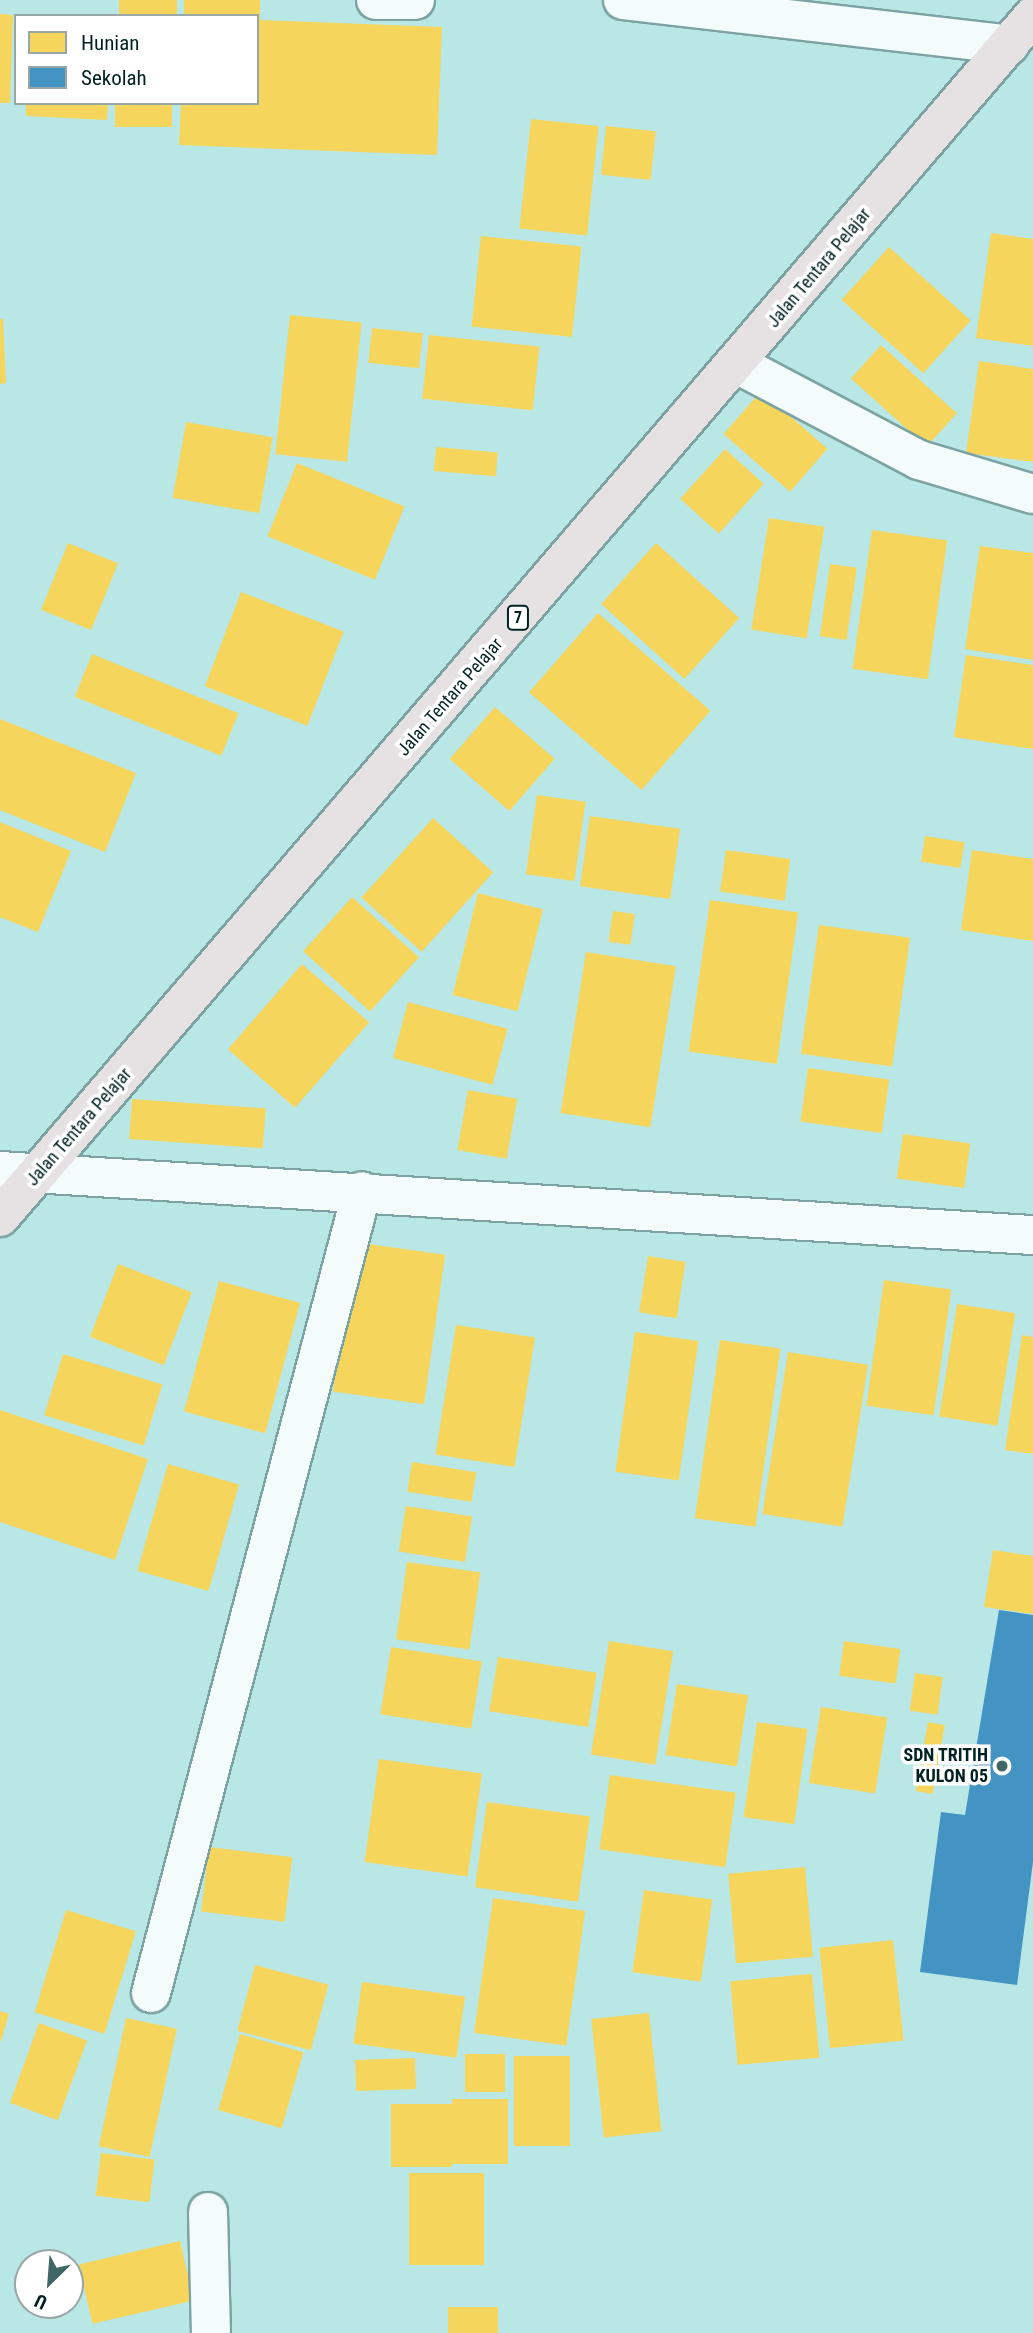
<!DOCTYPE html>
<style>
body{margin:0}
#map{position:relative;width:1033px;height:2333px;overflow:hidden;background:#b8e7e6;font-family:"Roboto Condensed",sans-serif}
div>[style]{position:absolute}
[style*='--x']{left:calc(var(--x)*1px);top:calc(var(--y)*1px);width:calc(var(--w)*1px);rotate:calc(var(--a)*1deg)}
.homes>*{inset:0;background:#f6d55c;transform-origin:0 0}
.schools>*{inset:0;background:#4393c3}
.roads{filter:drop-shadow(2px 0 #7ca2a2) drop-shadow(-2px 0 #7ca2a2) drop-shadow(0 2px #7ca2a2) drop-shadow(0 -2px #7ca2a2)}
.minor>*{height:38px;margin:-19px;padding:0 19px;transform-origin:19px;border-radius:19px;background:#f4fbfb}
.highway>*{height:38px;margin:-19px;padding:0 19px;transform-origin:19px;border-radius:19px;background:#e6e2e3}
.dots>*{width:19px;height:19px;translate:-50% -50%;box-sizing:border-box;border:4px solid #fff;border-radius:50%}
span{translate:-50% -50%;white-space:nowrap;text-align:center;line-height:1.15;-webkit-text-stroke:7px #fff;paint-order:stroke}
.shield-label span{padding:2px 5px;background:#fff;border:2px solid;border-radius:5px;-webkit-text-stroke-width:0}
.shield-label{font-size:16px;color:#002121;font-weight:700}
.street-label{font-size:18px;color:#002121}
.poi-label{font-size:18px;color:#002121;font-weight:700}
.right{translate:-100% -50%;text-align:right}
.legend{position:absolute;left:14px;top:14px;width:245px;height:91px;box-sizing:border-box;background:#fff;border:2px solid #99a6a6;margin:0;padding:9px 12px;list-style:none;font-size:21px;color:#002121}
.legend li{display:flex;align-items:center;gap:14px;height:35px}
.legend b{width:35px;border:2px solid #99a6a6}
.north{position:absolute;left:14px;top:2249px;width:70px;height:70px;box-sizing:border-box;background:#fff;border:2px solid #99a6a6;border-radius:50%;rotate:205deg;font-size:19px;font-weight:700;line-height:28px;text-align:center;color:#002121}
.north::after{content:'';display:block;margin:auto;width:24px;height:32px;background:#406666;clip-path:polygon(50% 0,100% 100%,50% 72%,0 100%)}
</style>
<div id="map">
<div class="homes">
<i style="left:119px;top:0;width:58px;height:15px"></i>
<i style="clip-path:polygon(184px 0,260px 0,260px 20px,442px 27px,437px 155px,179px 145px,181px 103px,257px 103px,257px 16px,184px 16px)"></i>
<i style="clip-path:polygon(0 14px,13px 15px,10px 103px,0 103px)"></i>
<i style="clip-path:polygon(26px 103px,108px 103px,107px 120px,26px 116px)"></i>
<i style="left:115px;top:103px;width:57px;height:24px"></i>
<i style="left:531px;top:119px;width:68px;height:110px;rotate:6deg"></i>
<i style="left:606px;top:126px;width:50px;height:49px;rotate:6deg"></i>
<i style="clip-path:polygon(991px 233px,1033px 239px,1033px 346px,976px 338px)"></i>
<i style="left:481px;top:236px;width:101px;height:91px;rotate:6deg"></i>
<i style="left:889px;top:247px;width:110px;height:71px;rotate:42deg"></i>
<i style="left:290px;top:315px;width:72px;height:140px;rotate:6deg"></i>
<i style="clip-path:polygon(0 319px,3px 319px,6px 383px,0 384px)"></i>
<i style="left:372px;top:328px;width:51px;height:35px;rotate:6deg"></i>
<i style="left:429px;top:335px;width:111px;height:64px;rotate:6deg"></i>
<i style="left:881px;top:345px;width:102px;height:45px;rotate:42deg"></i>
<i style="clip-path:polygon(979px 361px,1033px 369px,1033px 462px,966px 453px)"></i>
<i style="left:761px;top:391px;width:88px;height:57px;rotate:41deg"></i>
<i style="left:186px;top:422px;width:88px;height:77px;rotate:10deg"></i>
<i style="left:436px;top:447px;width:62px;height:24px;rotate:5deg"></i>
<i style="left:725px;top:449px;width:52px;height:67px;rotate:42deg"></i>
<i style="left:297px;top:463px;width:116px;height:79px;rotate:22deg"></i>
<i style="left:769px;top:518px;width:56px;height:113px;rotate:9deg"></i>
<i style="left:872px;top:530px;width:76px;height:140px;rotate:8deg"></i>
<i style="left:68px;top:543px;width:54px;height:72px;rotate:22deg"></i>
<i style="left:656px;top:543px;width:112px;height:82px;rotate:42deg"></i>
<i style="clip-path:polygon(980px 546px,1033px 553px,1033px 660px,965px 649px)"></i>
<i style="left:830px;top:564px;width:27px;height:73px;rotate:8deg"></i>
<i style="left:241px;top:592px;width:110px;height:101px;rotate:21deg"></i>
<i style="left:598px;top:613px;width:149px;height:105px;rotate:41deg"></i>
<i style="left:92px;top:654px;width:158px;height:46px;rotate:22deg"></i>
<i style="clip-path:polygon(966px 655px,1033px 665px,1033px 749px,954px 737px)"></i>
<i style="left:495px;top:707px;width:79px;height:69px;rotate:41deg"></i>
<i style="clip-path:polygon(0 719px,136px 773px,105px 852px,0 810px)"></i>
<i style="left:537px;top:795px;width:49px;height:80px;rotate:8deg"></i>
<i style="left:590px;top:816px;width:91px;height:71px;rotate:8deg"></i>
<i style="left:433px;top:818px;width:81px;height:107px;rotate:42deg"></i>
<i style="clip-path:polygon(0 822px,71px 851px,38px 932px,0 917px)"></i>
<i style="left:925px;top:836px;width:40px;height:26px;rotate:9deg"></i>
<i style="left:726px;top:850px;width:65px;height:42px;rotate:8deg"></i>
<i style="clip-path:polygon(972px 850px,1033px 859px,1033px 941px,961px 930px)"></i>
<i style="left:478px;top:893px;width:67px;height:105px;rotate:14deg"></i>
<i style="left:352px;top:897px;width:90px;height:73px;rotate:42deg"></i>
<i style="left:710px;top:900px;width:89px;height:153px;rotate:8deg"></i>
<i style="left:613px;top:911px;width:22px;height:31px;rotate:8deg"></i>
<i style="left:819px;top:925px;width:92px;height:130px;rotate:8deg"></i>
<i style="left:586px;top:952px;width:91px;height:163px;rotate:9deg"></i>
<i style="left:302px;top:964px;width:89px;height:113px;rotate:41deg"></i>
<i style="left:408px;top:1002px;width:103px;height:58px;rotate:15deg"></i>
<i style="left:808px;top:1068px;width:82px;height:54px;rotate:8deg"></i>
<i style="left:468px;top:1090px;width:50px;height:61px;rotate:10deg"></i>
<i style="left:132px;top:1099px;width:134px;height:40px;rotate:4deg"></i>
<i style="left:903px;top:1134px;width:68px;height:45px;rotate:8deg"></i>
<i style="left:354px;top:1242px;width:92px;height:151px;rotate:8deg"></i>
<i style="left:648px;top:1256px;width:38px;height:57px;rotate:9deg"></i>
<i style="left:118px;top:1264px;width:79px;height:78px;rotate:21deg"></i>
<i style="left:884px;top:1280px;width:68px;height:127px;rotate:8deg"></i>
<i style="left:219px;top:1281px;width:84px;height:135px;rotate:15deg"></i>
<i style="left:957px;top:1304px;width:59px;height:114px;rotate:9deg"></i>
<i style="left:456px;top:1325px;width:80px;height:131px;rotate:9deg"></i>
<i style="left:635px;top:1332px;width:64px;height:141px;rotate:8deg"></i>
<i style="clip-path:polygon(1022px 1335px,1033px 1337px,1033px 1454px,1005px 1450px)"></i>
<i style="left:720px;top:1340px;width:61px;height:180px;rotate:8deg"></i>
<i style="left:788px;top:1352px;width:81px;height:164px;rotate:9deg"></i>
<i style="left:63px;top:1354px;width:104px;height:64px;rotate:17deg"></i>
<i style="clip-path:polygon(0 1410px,148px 1459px,115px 1560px,0 1522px)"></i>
<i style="left:412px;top:1462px;width:65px;height:30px;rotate:9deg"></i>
<i style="left:168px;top:1464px;width:74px;height:111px;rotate:16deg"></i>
<i style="left:406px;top:1506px;width:67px;height:46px;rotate:9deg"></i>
<i style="clip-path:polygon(993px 1550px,1033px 1556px,1033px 1614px,984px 1607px)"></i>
<i style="left:407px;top:1562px;width:74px;height:78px;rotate:8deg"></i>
<i style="left:609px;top:1641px;width:65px;height:115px;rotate:9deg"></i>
<i style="left:844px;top:1641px;width:57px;height:35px;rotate:8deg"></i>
<i style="left:391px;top:1647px;width:92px;height:68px;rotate:9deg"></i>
<i style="left:498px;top:1657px;width:100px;height:55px;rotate:9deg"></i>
<i style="left:915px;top:1673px;width:28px;height:38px;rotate:8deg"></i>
<i style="left:677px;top:1684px;width:72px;height:72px;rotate:9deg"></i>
<i style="left:821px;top:1707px;width:67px;height:77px;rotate:9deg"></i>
<i style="left:757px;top:1722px;width:51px;height:96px;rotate:8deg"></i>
<i style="left:928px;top:1722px;width:17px;height:70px;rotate:10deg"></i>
<i style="left:379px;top:1759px;width:104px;height:104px;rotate:8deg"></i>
<i style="left:610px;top:1775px;width:127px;height:75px;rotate:8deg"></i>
<i style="left:487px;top:1802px;width:104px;height:86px;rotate:8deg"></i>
<i style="left:209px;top:1847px;width:84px;height:65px;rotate:7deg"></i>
<i style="left:805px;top:1867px;width:90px;height:77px;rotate:85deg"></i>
<i style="left:644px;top:1890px;width:69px;height:83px;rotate:8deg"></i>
<i style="left:493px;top:1898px;width:93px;height:136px;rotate:8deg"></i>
<i style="left:66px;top:1910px;width:73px;height:107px;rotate:17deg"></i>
<i style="left:893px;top:1940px;width:101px;height:74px;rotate:84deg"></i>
<i style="left:255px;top:1965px;width:76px;height:68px;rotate:15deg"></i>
<i style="left:812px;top:1974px;width:84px;height:82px;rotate:85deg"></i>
<i style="left:362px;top:1982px;width:104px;height:62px;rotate:8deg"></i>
<i style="clip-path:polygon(0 2011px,9px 2014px,1px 2041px,0 2041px)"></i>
<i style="left:649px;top:2013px;width:119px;height:58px;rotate:84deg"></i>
<i style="left:126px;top:2018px;width:52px;height:131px;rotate:12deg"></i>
<i style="left:39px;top:2023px;width:51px;height:85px;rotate:20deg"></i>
<i style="left:240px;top:2034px;width:66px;height:79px;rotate:16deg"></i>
<i style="left:465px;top:2054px;width:40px;height:38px"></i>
<i style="left:514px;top:2056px;width:56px;height:90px"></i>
<i style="left:415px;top:2058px;width:31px;height:60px;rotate:88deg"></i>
<i style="left:508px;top:2099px;width:65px;height:56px;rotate:90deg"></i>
<i style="left:391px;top:2104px;width:61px;height:63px"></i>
<i style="left:101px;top:2153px;width:54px;height:43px;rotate:7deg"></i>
<i style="left:409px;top:2173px;width:75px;height:92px"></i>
<i style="left:180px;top:2241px;width:61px;height:104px;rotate:77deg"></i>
<i style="left:448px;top:2307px;width:50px;height:26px"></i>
</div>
<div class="schools">
<i style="clip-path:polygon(999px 1610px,1033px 1615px,1033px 1862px,1017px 1985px,920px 1972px,941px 1812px,965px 1815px)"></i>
</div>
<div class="roads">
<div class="minor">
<i style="--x:376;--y:0;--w:39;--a:0"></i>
<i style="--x:623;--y:0;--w:389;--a:6.6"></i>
<i style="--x:737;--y:364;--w:206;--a:27.8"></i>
<i style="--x:919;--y:460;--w:119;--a:16.6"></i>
<i style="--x:0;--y:1171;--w:1035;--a:3.55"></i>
<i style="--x:151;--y:1993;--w:829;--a:-75.26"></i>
<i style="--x:208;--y:2212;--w:121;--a:88.6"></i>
</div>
<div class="highway">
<i style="--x:0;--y:1217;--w:1584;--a:-49.3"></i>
</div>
</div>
<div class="dots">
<i style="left:1002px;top:1766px;background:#406666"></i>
</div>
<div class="shield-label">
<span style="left:518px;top:618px">7</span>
</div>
<div class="street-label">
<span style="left:819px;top:268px;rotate:-50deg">Jalan Tentara Pelajar</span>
<span style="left:450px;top:697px;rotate:-49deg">Jalan Tentara Pelajar</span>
<span style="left:79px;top:1127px;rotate:-49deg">Jalan Tentara Pelajar</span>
</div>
<div class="poi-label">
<span class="right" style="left:988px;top:1766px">SDN TRITIH<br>KULON 05</span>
</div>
<ul class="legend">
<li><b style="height:19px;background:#f6d55c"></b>Hunian</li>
<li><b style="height:19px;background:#4393c3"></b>Sekolah</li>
</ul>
<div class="north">U</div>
</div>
